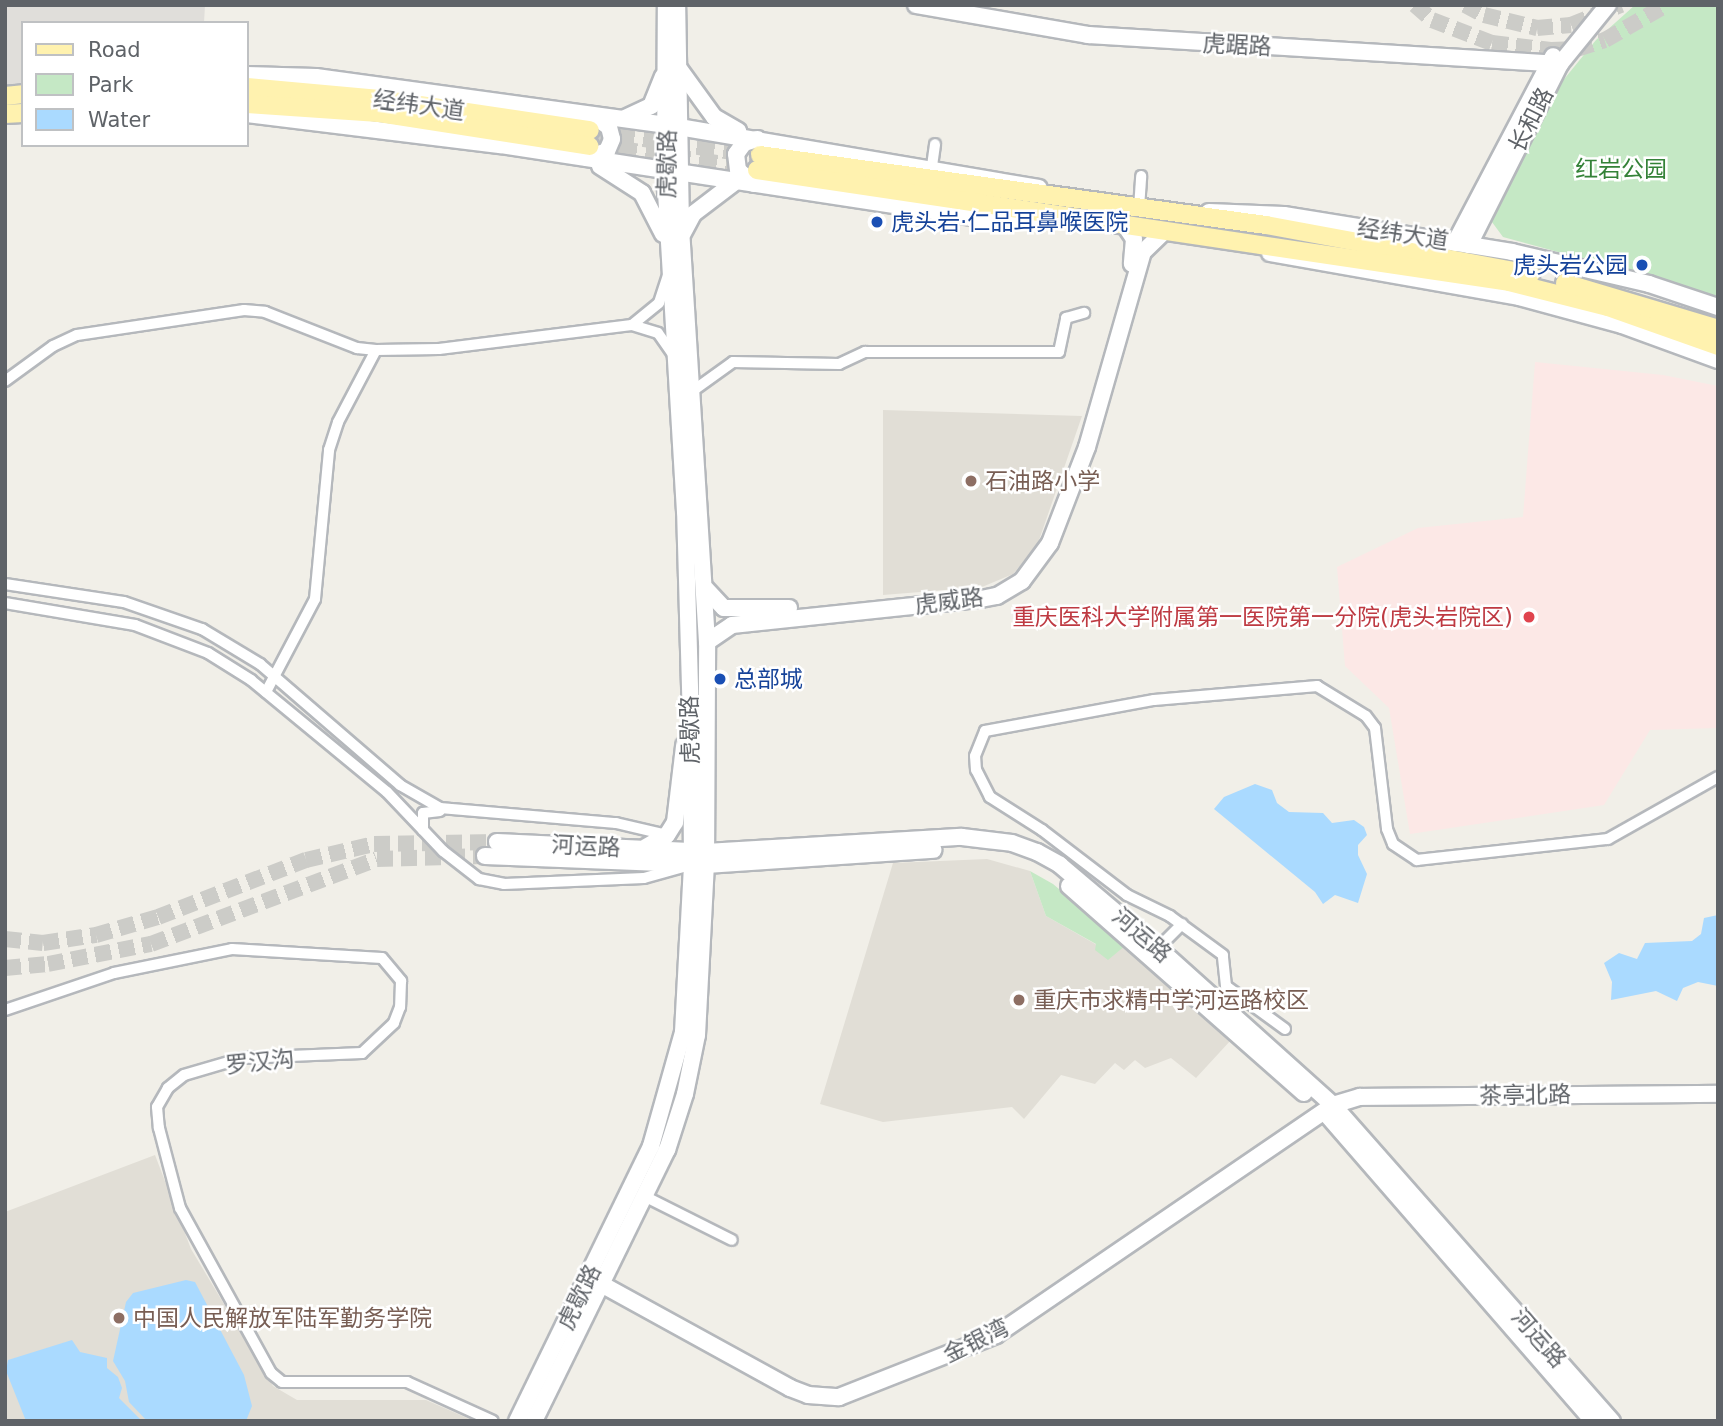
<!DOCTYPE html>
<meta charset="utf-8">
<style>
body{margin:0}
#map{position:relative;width:1723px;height:1426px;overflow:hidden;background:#f1efe8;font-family:"DejaVu Sans","Noto Sans SC",sans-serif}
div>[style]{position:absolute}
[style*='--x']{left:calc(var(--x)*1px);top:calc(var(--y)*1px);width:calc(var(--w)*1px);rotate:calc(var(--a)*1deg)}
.industrial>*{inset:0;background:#e0deda}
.education>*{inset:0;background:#e1ded6}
.medical>*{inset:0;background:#fce8e6}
.green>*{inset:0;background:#c5e8c5}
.water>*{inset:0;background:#aadaff}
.secondary-tunnel>*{height:16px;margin-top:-8px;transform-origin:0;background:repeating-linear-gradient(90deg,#ccccc8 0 16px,transparent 0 24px)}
.primary-tunnel>*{height:18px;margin-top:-9px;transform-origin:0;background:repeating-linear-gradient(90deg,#ccccc8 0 18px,transparent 0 27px)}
.roads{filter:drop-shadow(2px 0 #b5b8bc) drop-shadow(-2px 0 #b5b8bc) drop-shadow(0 2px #b5b8bc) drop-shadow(0 -2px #b5b8bc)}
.street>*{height:10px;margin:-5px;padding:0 5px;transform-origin:5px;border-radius:5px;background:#fff}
.secondary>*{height:16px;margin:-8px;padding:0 8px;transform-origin:8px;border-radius:8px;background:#fff}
.primary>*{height:18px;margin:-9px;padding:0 9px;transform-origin:9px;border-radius:9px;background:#fff2af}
.dots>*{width:19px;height:19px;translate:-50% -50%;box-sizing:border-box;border:4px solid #fff;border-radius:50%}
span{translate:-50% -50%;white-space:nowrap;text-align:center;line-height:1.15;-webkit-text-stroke:5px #fff;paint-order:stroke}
.street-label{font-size:23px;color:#5f6368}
.park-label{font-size:23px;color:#348238}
.transit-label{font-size:23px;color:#164399}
.left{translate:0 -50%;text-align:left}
.right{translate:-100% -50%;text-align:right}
.education-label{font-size:23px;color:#785e54}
.health-label{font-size:23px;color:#be3a42}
.frame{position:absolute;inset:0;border:7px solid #5f6368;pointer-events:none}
.legend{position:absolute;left:21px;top:21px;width:228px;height:126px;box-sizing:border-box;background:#fff;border:2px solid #bfc1c3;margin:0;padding:9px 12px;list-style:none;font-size:21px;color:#5f6368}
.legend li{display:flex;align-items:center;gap:14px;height:35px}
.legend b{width:35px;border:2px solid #bfc1c3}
</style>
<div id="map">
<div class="industrial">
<i style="clip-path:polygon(5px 5px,205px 5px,204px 23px,23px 23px,23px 83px,5px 85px)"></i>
</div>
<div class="education">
<i style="clip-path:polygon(883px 410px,1082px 416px,1037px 546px,1013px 574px,982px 587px,883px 595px)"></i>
<i style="clip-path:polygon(987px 859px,1030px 871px,1046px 916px,1097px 945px,1126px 945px,1231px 1040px,1196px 1078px,1171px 1058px,1145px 1068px,1135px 1060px,1124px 1070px,1115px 1063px,1095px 1084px,1061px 1075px,1024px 1119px,1012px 1107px,883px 1122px,820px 1104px,893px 863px)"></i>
<i style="clip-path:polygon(155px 1155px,191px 1249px,273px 1386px,297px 1400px,426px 1400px,474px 1421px,5px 1421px,5px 1212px)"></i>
</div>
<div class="medical">
<i style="clip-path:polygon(1535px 362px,1663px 375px,1718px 386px,1718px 728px,1650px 730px,1604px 805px,1410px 834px,1389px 708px,1345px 666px,1337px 567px,1418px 528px,1523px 517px)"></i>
</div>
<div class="green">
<i style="clip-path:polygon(1635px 5px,1718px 5px,1718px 302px,1661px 280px,1503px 237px,1489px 218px,1552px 94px,1596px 40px)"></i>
<i style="clip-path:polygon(1030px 871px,1053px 884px,1126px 945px,1108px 960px,1095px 950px,1096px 944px,1046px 916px)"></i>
</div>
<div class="water">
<i style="clip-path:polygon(1255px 784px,1272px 790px,1277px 803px,1289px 812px,1323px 813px,1332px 823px,1354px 820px,1364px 827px,1367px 835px,1358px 845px,1358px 855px,1367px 874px,1358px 903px,1335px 895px,1323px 904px,1315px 892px,1214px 809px,1224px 797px)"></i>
<i style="clip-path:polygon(1718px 915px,1718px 986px,1698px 982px,1683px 988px,1677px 1001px,1656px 991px,1611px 1000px,1612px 982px,1604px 963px,1619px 953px,1637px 959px,1645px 943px,1692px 941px,1701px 934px,1704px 918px)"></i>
<i style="clip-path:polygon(186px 1280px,195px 1282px,244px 1375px,252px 1406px,246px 1421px,147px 1421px,129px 1402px,125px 1381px,113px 1361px,126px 1302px,133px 1293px)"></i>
<i style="clip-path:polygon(72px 1340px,80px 1352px,107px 1358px,107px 1368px,118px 1377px,122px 1388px,119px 1398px,142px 1421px,26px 1421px,6px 1371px,8px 1360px)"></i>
</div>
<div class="secondary-tunnel">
<i style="--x:1415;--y:5;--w:23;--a:41"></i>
<i style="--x:1432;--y:20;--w:64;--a:21"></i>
<i style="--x:1492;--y:43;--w:59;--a:6.8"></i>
<i style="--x:1551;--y:50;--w:26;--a:-2"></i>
<i style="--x:1577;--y:49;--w:29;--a:-18"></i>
<i style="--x:1605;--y:40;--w:70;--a:-29.8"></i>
<i style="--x:1465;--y:5;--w:21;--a:28"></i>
<i style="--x:1484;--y:15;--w:55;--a:13.8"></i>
<i style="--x:1537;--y:28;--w:34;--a:-5"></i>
<i style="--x:1571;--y:25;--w:54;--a:-21.8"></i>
<i style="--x:5;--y:939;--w:38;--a:6"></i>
<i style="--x:43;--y:943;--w:54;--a:-8.6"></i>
<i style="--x:96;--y:935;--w:65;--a:-16.2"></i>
<i style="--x:158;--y:917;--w:159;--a:-21.1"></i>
<i style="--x:306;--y:860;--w:70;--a:-13.2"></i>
<i style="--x:374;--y:844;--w:123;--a:-0.9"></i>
<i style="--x:5;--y:968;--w:43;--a:-5.3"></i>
<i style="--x:48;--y:964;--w:105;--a:-11"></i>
<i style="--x:151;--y:944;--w:241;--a:-20.6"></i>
<i style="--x:377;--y:859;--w:108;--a:-1.6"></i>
</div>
<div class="primary-tunnel">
<i style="--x:590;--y:130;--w:172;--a:8.4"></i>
<i style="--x:592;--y:146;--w:161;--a:8.2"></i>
</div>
<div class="roads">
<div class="street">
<i style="--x:932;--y:166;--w:22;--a:-82"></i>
<i style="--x:1139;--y:208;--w:32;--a:-86"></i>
<i style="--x:668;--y:275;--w:29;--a:108"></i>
<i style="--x:659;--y:303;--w:35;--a:141"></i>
<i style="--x:632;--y:325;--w:27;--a:17"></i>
<i style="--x:658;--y:333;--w:28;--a:55"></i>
<i style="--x:5;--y:381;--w:59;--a:-36.1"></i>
<i style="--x:53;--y:346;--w:26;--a:-25"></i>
<i style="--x:77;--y:335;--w:169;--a:-8.5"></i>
<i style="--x:244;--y:310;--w:21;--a:5"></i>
<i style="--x:265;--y:312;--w:99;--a:21.4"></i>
<i style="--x:357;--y:348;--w:19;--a:6"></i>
<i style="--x:376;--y:350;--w:63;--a:-0.9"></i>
<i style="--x:439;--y:349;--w:194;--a:-7.1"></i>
<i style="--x:694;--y:390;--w:48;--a:-35.7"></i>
<i style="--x:733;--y:362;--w:106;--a:1.1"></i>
<i style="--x:839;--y:364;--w:29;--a:-25"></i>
<i style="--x:865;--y:352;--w:194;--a:0"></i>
<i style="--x:1059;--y:352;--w:35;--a:-78"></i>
<i style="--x:1066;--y:318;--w:19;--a:-16"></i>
<i style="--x:5;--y:584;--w:120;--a:8.6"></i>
<i style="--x:124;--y:602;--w:83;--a:19.1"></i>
<i style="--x:202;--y:629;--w:68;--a:31.1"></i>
<i style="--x:260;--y:664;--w:185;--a:40.8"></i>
<i style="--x:400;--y:785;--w:46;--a:29.9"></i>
<i style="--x:440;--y:808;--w:177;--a:4.9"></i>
<i style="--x:616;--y:823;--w:52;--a:13.2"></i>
<i style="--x:5;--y:603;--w:132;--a:9.6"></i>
<i style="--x:135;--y:625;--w:78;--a:21"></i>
<i style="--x:208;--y:653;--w:51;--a:32.1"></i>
<i style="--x:251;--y:680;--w:176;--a:39.5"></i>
<i style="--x:387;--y:792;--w:81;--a:46.5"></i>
<i style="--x:443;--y:851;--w:46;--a:37.9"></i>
<i style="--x:479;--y:879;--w:25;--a:11"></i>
<i style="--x:504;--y:884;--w:140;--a:-2.5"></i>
<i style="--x:644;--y:878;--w:41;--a:-15.8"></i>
<i style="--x:266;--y:692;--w:105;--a:-62.2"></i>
<i style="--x:315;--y:599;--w:150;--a:-84.6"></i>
<i style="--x:329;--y:450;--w:29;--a:-72"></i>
<i style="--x:338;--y:422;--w:81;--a:-62.2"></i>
<i style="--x:423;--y:830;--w:17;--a:-90"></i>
<i style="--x:423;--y:813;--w:17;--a:-7"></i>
<i style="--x:1158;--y:948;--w:34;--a:-45"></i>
<i style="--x:5;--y:1010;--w:115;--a:-18.7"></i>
<i style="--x:114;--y:973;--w:120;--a:-11.5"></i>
<i style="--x:232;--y:949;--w:150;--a:3.4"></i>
<i style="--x:382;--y:958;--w:30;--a:50"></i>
<i style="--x:401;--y:981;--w:26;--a:92"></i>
<i style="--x:400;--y:1007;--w:17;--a:111"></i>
<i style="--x:394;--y:1023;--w:44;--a:136.8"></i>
<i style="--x:362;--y:1053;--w:120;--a:177.6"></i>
<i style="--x:242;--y:1058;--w:60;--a:163.7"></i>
<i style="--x:184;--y:1075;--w:21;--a:141"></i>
<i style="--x:168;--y:1088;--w:22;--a:120"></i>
<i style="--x:157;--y:1107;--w:21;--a:85"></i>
<i style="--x:159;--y:1128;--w:83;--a:75.3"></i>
<i style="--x:180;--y:1208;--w:188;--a:61.1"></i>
<i style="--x:271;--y:1373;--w:14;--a:39"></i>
<i style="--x:282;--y:1382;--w:125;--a:0"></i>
<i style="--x:407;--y:1382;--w:94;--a:24.4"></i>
<i style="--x:1285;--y:1029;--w:73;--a:-143.9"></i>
<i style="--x:1226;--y:986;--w:31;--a:-96"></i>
<i style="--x:1223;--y:955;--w:66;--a:-143.7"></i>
<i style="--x:1170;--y:916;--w:48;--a:-154"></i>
<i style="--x:1127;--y:895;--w:107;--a:-142.6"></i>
<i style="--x:1042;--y:830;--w:62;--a:-147.6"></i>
<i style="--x:990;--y:797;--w:30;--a:-117"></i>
<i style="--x:976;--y:770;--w:14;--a:-94"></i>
<i style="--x:975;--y:756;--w:27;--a:-68"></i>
<i style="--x:985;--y:731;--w:172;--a:-10.4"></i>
<i style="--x:1154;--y:700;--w:164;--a:-4.9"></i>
<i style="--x:1317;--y:686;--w:57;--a:31.5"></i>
<i style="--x:1366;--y:716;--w:15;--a:53"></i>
<i style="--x:1375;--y:728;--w:102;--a:83.2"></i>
<i style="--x:1387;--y:829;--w:16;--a:68"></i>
<i style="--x:1393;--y:844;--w:29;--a:34"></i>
<i style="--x:1417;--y:860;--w:192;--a:-6.3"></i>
<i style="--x:1608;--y:839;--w:126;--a:-29.4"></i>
<i style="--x:644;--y:1196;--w:98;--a:26.6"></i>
</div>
<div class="secondary">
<i style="--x:916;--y:5;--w:175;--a:9.9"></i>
<i style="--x:1088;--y:35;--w:473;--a:3.5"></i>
<i style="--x:680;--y:70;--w:58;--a:54.1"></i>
<i style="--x:714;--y:117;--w:28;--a:30"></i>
<i style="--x:247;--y:75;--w:69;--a:1.7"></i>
<i style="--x:316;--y:77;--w:354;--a:7.8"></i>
<i style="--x:667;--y:125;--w:377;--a:9.6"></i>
<i style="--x:247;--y:114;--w:256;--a:7"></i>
<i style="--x:501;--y:145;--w:482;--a:8.7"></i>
<i style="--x:977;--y:218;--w:61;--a:0"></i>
<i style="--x:625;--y:118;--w:29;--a:-25"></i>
<i style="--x:651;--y:106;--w:32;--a:-68"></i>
<i style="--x:587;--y:158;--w:21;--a:-19"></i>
<i style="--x:607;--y:151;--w:13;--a:-67"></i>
<i style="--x:612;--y:139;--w:12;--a:-104"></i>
<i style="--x:609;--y:127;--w:17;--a:-144"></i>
<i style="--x:600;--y:166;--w:50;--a:32.7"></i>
<i style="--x:642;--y:193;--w:46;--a:62.9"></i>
<i style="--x:754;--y:184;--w:21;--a:-139"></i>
<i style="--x:738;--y:170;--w:16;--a:-97"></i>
<i style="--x:736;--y:154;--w:14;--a:-54"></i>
<i style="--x:744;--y:143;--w:14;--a:-17"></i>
<i style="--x:1209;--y:212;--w:75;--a:2.3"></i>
<i style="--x:1284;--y:215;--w:231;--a:9.2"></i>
<i style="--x:1512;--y:252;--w:141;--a:13.1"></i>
<i style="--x:1649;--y:284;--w:73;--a:18.4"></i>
<i style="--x:1126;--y:227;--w:14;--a:56"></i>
<i style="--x:1134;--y:239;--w:25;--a:95"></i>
<i style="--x:683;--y:233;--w:21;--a:-62"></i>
<i style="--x:693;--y:214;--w:53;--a:-37.3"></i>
<i style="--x:1455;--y:243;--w:211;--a:-62.3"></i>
<i style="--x:1469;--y:245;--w:203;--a:-63.3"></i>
<i style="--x:1560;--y:64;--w:76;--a:-50.9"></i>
<i style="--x:1270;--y:253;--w:253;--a:10"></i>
<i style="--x:1519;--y:297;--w:107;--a:15.2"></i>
<i style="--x:1622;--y:325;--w:102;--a:20"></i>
<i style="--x:706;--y:589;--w:26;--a:47"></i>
<i style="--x:724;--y:608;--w:65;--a:0"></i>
<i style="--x:707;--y:642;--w:30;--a:-34"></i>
<i style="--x:732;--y:625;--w:250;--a:-6"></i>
<i style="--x:981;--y:599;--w:16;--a:-11"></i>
<i style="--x:997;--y:596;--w:29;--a:-31"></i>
<i style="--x:1022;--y:581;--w:47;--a:-53.6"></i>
<i style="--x:1050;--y:543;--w:103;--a:-68.9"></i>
<i style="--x:1087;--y:447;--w:203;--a:-74"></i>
<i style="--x:1143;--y:252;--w:28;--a:-44"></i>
<i style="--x:497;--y:842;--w:209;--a:2.7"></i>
<i style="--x:706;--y:852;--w:256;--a:-3.4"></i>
<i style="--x:962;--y:837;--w:50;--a:6.8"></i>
<i style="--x:1012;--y:843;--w:27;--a:20"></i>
<i style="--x:1037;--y:852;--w:26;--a:29"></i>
<i style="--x:1060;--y:865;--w:128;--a:40.3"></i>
<i style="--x:1158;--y:948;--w:235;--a:41.9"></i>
<i style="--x:1333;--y:1105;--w:422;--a:48.6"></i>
<i style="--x:646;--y:847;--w:24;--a:-30"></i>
<i style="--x:667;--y:835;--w:15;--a:-58"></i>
<i style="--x:675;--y:822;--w:77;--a:-83.2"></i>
<i style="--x:485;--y:856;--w:221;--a:2.3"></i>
<i style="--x:706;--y:865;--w:228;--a:-3.8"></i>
<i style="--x:1069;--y:886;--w:313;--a:41.4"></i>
<i style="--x:1328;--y:1116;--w:404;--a:49"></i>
<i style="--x:592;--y:1279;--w:226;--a:28.8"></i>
<i style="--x:790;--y:1388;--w:19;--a:21"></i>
<i style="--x:808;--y:1395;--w:31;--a:4"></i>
<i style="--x:839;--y:1397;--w:169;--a:-21.5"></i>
<i style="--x:996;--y:1335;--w:408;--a:-34.3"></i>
<i style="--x:1333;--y:1105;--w:28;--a:-17"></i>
<i style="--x:1360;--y:1097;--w:358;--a:-0.5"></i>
<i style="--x:517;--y:1421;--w:306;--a:-64"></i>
<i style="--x:651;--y:1146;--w:118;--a:-74.3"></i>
<i style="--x:683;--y:1032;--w:168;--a:-86.9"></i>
<i style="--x:692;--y:864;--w:141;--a:-90.4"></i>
<i style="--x:691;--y:723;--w:211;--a:-91.6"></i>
<i style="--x:685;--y:512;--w:342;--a:-93.4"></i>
<i style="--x:665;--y:171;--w:166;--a:-89.7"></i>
<i style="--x:534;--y:1421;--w:302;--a:-63.9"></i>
<i style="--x:667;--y:1150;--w:59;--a:-72.2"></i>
<i style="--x:685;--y:1094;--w:60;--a:-78.5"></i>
<i style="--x:697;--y:1035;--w:170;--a:-87"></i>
<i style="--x:706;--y:865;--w:223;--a:-89.7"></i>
<i style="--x:707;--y:642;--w:416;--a:-93.6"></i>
<i style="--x:681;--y:227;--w:222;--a:-91"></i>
</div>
<div class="primary">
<i style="--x:247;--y:87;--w:133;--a:5.2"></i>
<i style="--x:379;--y:99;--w:213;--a:8.4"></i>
<i style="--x:5;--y:96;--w:18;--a:-6"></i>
<i style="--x:247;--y:104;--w:132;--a:3.9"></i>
<i style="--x:379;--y:113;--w:213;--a:8.9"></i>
<i style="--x:5;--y:114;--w:18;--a:-3"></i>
<i style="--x:760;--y:155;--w:511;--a:7.88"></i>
<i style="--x:1266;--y:225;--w:269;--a:10.5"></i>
<i style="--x:757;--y:170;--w:760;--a:8.47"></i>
<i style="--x:1509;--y:282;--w:102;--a:14.2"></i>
<i style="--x:1608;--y:307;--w:117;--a:19.5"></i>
<i style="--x:1565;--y:283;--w:160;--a:16.7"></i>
</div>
</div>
<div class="dots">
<i style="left:877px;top:222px;background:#1a4fb4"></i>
<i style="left:1642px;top:265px;background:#1a4fb4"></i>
<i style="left:971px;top:481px;background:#8d6e63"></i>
<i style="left:1529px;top:617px;background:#e0444e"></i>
<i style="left:720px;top:679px;background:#1a4fb4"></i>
<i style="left:1019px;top:1000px;background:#8d6e63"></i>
<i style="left:119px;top:1318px;background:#8d6e63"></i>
</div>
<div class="street-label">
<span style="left:1237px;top:45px;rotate:3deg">虎踞路</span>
<span style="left:419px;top:105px;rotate:8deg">经纬大道</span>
<span style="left:1531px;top:120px;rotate:-63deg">长和路</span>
<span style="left:667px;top:164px;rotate:-89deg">虎歇路</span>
<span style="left:1403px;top:234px;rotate:9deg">经纬大道</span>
<span style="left:949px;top:601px;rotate:-7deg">虎威路</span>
<span style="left:690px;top:730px;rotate:-91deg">虎歇路</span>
<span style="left:586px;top:846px;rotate:3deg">河运路</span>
<span style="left:1142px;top:935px;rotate:41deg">河运路</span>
<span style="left:260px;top:1062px;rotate:-6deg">罗汉沟</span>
<span style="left:1525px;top:1095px;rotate:-1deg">茶亭北路</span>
<span style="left:579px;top:1297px;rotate:-64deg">虎歇路</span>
<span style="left:1539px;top:1338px;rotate:49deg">河运路</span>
<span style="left:976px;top:1341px;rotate:-26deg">金银湾</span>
</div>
<div class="park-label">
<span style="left:1621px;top:169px">红岩公园</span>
</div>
<div class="transit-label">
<span class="left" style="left:891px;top:222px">虎头岩‧仁品耳鼻喉医院</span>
<span class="right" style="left:1628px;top:265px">虎头岩公园</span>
<span class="left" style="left:734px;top:679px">总部城</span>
</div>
<div class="education-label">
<span class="left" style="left:985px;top:481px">石油路小学</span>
<span class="left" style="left:1033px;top:1000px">重庆市求精中学河运路校区</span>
<span class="left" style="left:133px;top:1318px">中国人民解放军陆军勤务学院</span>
</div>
<div class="health-label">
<span class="right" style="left:1513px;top:617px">重庆医科大学附属第一医院第一分院(虎头岩院区)</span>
</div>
<div class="frame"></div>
<ul class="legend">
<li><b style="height:9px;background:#fff2af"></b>Road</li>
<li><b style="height:19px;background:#c5e8c5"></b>Park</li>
<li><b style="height:19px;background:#aadaff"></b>Water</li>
</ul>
</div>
